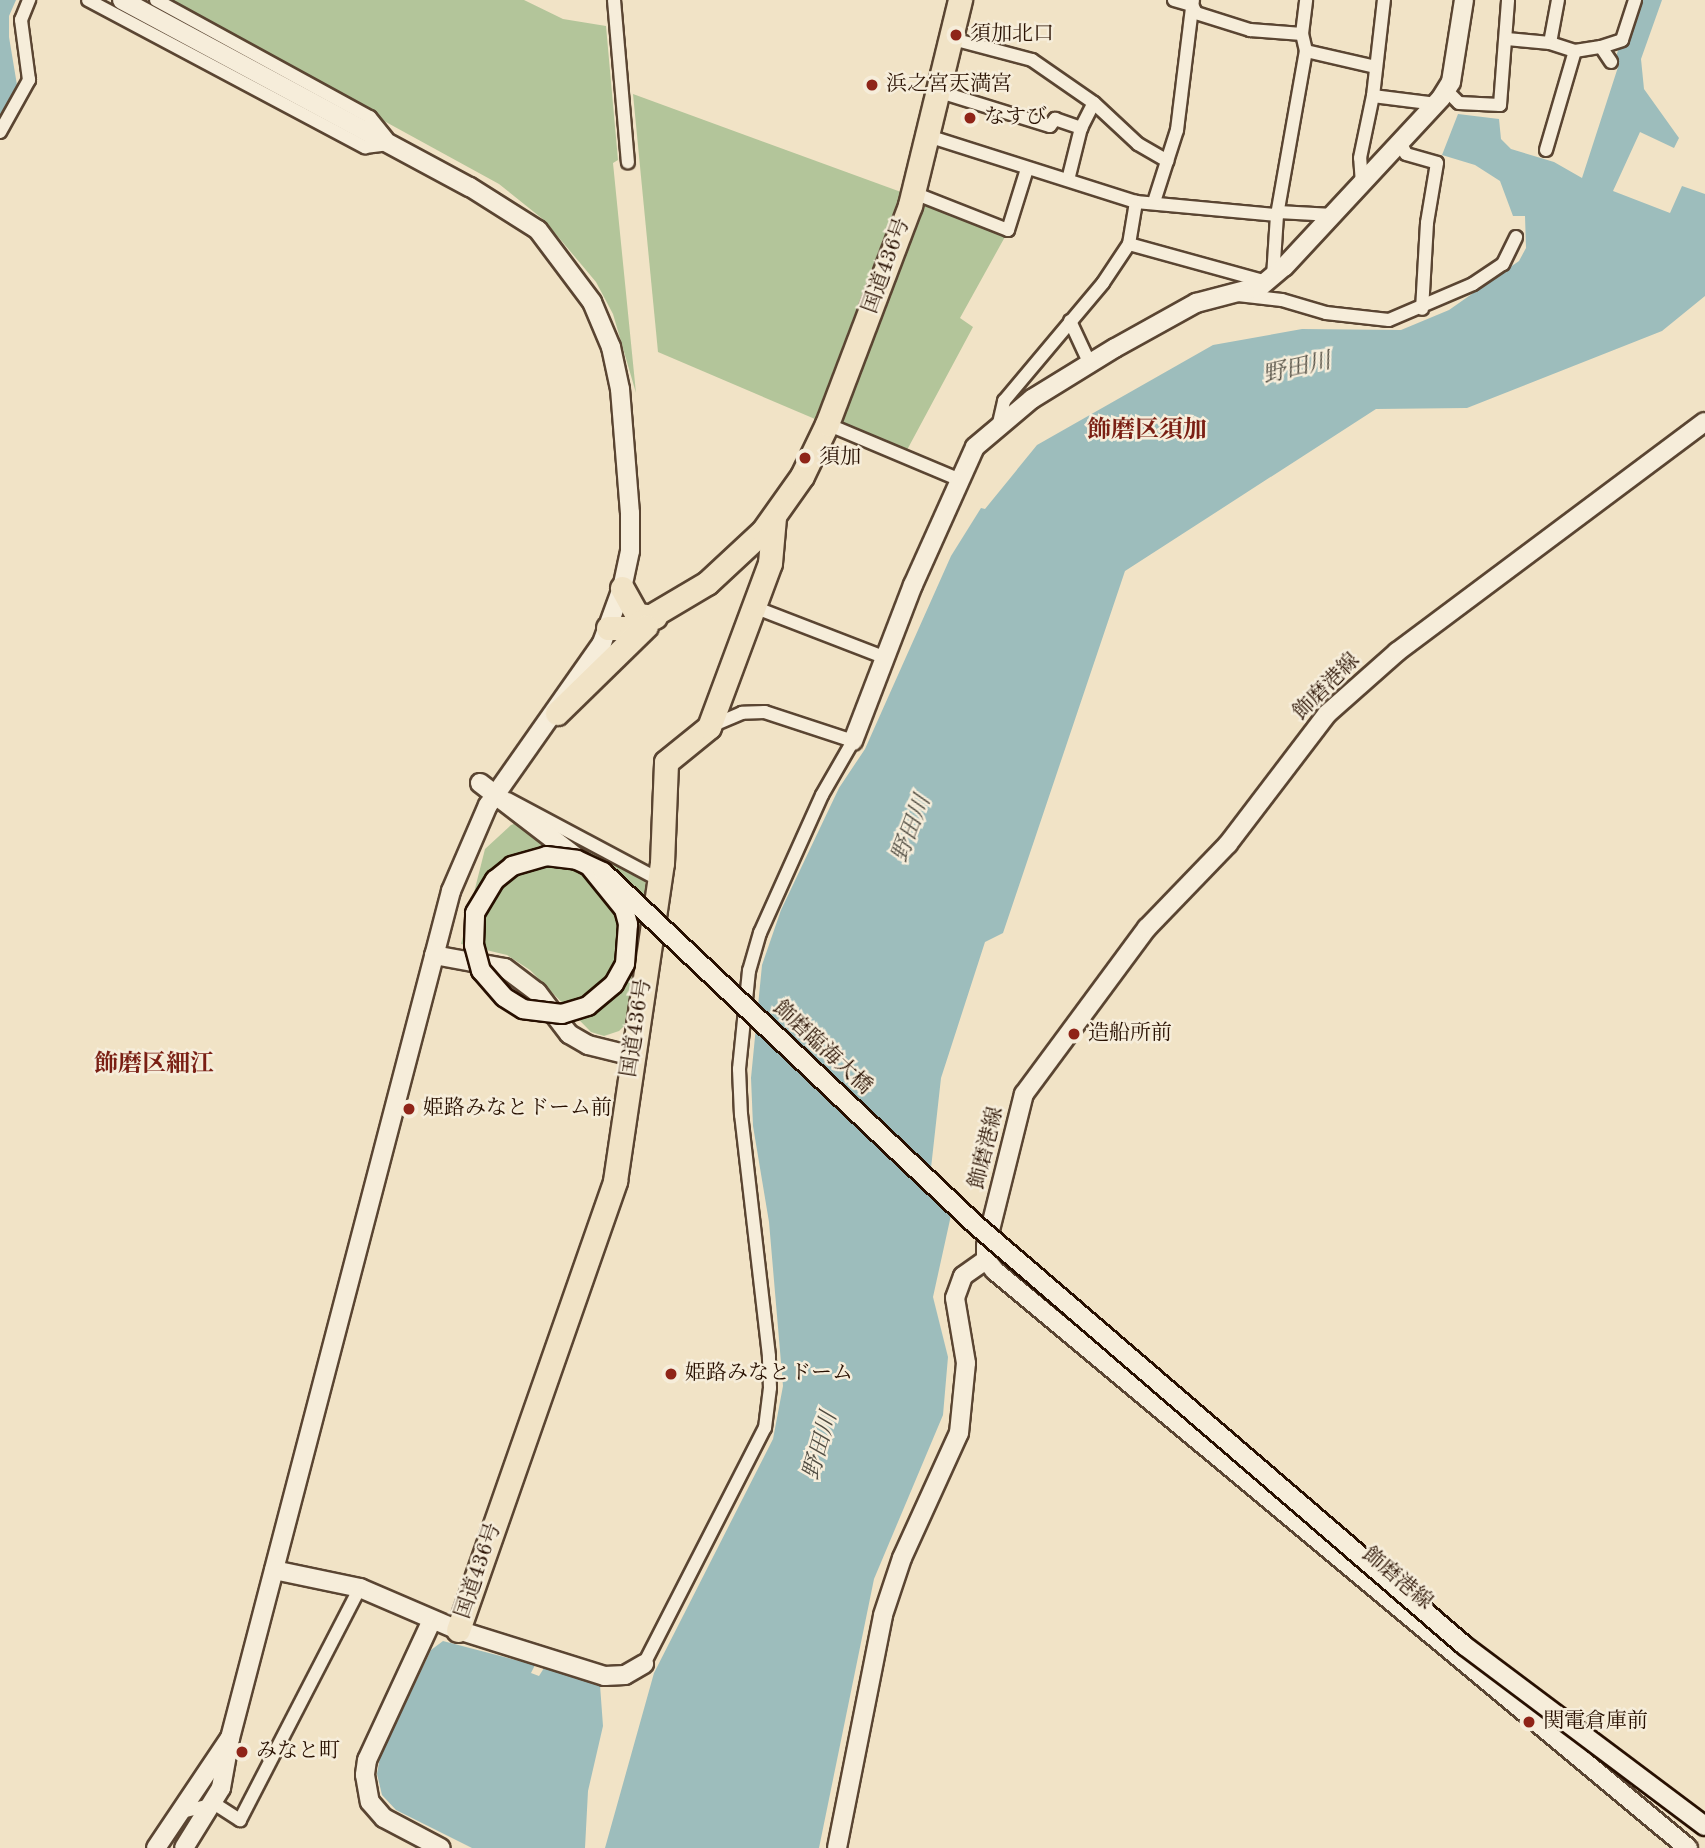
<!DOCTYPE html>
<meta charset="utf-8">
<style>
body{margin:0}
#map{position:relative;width:1705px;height:1848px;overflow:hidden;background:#f1e3c6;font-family:"Old Standard TT","Noto Serif JP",serif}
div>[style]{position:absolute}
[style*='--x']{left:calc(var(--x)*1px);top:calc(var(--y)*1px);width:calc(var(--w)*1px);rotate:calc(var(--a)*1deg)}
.green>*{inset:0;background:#b3c59a}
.water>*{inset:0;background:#9dbdbc}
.roads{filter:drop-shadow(2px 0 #5a4532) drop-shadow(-2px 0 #5a4532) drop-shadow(0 2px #5a4532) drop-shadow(0 -2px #5a4532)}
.street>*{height:12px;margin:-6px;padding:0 6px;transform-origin:6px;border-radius:6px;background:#f6edda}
.secondary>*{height:18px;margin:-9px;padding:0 9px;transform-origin:9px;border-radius:9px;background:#f6edda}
.highway>*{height:23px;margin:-11.5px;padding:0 11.5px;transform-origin:11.5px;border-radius:11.5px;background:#f1e3c6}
.bridges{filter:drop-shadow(2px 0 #281001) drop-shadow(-2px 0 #281001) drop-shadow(0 2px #281001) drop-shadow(0 -2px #281001)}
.secondary-bridge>*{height:18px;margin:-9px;padding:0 9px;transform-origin:9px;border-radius:9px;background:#f6edda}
.dots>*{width:19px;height:19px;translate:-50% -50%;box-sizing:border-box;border:4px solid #f6edda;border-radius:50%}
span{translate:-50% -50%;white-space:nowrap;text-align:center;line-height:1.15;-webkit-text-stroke:5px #f6edda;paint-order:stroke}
.poi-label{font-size:21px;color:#281001}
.left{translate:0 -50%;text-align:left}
.street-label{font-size:21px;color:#281001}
.water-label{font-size:23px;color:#514d42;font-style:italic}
.quarter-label{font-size:24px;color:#7a1f14;font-weight:700}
</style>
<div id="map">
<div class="green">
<i style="clip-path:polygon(163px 0,524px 0,563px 19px,606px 26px,618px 160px,613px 163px,636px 393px,613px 314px,596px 282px,544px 220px,499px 184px)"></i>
<i style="clip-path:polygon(633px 94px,901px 192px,815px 419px,658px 352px)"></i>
<i style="clip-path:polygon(924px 203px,1006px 235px,960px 318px,973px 327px,907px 450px,840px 421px)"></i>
<i style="clip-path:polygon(536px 816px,644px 878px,650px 898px,631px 1019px,619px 1031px,604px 1036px,591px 1032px,530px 970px,507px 955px,461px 944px,485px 849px,511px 825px)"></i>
</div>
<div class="water">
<i style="clip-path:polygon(0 0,16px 0,9px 16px,9px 37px,17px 85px,0 117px)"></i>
<i style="clip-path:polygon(1641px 0,1662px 0,1641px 59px,1644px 89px,1679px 138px,1674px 148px,1640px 132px,1613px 191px,1670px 213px,1682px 186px,1705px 194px,1705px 296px,1662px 331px,1467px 408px,1376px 409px,1125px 571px,1003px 933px,985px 942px,941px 1078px,930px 1177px,955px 1197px,933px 1297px,948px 1357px,943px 1415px,874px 1579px,819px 1848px,605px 1848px,654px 1673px,773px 1439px,783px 1386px,769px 1222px,753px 1126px,751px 1078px,762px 965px,781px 910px,839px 788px,865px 749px,951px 556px,981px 508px,985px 509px,1037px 445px,1213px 345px,1302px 329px,1401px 330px,1449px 310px,1519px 261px,1526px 248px,1525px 216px,1513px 216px,1500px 181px,1475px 165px,1442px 155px,1458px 114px,1499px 119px,1501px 139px,1511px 149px,1554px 162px,1582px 178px,1619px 64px,1615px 60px,1619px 47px,1624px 44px)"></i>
<i style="clip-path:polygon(443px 1641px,535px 1665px,531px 1673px,539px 1676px,544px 1668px,600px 1685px,603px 1726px,588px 1791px,585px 1848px,472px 1848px,396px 1810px,382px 1795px,377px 1774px,380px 1757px,431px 1650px)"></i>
</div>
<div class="roads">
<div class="street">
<i style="--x:88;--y:0;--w:314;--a:28"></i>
<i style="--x:365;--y:147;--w:26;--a:-7"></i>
<i style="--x:156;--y:0;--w:244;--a:28.7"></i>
<i style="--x:370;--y:117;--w:27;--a:51"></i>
<i style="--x:614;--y:0;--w:163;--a:85.1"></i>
<i style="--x:1174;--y:0;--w:19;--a:16"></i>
<i style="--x:1192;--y:5;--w:9;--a:63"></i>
<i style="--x:1196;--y:13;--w:57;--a:17.5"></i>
<i style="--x:1250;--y:30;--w:52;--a:4.4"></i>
<i style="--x:949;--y:38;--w:86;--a:14.8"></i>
<i style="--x:1032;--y:60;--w:75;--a:34.7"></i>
<i style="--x:1094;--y:103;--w:60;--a:43"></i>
<i style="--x:1138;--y:144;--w:34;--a:30"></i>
<i style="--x:1507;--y:39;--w:43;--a:5.3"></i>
<i style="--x:1550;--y:43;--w:26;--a:18"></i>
<i style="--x:1575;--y:51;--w:26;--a:-9"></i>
<i style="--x:1601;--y:47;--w:22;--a:-18"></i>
<i style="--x:1622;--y:40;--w:42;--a:-72"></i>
<i style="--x:1550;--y:43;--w:44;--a:-79.5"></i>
<i style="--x:1601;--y:47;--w:18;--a:56"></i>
<i style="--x:1306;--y:51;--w:72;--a:12.9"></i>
<i style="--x:1446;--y:90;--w:18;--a:45"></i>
<i style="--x:1459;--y:103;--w:41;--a:2.8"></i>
<i style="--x:1500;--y:105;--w:105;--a:-85.6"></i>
<i style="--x:937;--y:91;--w:118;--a:17.2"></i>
<i style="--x:1050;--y:126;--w:9;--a:-54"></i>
<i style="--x:1055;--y:119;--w:28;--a:19"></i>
<i style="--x:1373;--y:96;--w:64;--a:7.2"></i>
<i style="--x:0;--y:132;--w:60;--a:-60.9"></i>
<i style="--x:29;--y:80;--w:61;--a:-97.6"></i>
<i style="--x:21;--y:20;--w:22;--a:-68"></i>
<i style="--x:928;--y:136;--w:218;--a:17.6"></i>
<i style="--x:1136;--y:202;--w:142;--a:5.3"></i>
<i style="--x:1400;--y:142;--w:13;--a:63"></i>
<i style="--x:1406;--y:154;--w:32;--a:16"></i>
<i style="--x:1437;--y:163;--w:61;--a:99.5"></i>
<i style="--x:1427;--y:223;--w:86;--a:93.3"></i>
<i style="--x:1546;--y:150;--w:103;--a:-73.7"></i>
<i style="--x:1068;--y:180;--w:54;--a:-76"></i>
<i style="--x:1081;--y:128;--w:28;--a:-63"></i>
<i style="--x:1362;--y:184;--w:26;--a:-94"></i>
<i style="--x:1360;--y:158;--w:63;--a:-78.2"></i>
<i style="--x:1373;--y:96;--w:97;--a:-83.5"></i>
<i style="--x:914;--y:193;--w:101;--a:21.5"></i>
<i style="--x:1008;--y:230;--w:64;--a:-72.7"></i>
<i style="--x:1154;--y:202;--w:76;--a:-72.3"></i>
<i style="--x:1177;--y:130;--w:131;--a:-83"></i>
<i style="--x:1278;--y:212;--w:55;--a:3.1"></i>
<i style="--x:1129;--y:244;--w:143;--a:15.4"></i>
<i style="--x:1273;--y:277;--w:62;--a:-86.3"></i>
<i style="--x:1277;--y:215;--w:167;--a:-80"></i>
<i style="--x:1306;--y:51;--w:17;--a:-103"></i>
<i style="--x:1302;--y:34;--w:34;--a:-83"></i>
<i style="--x:1238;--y:295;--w:44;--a:6.5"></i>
<i style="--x:1282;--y:300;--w:46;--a:16.5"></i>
<i style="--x:1326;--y:313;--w:63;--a:6.3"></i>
<i style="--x:1389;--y:320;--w:91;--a:-23.2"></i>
<i style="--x:1473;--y:284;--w:36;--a:-34"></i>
<i style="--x:1503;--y:264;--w:30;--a:-64"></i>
<i style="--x:1070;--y:321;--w:47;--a:65.1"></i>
<i style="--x:999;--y:423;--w:23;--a:-77"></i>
<i style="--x:1004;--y:401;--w:154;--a:-50"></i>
<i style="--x:1103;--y:283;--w:47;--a:-56.3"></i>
<i style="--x:1129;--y:244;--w:43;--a:-80.5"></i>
<i style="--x:827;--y:424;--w:142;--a:22.8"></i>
<i style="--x:754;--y:607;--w:142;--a:21.1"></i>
<i style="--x:508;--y:799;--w:172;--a:28.1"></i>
<i style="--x:644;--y:1664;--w:265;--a:-62.9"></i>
<i style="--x:765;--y:1428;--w:40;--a:-82.9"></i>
<i style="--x:770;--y:1388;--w:32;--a:-92"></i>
<i style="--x:769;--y:1356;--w:243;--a:-96.6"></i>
<i style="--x:741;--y:1115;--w:46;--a:-92.5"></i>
<i style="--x:739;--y:1069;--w:99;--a:-84.2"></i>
<i style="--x:749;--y:971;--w:40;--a:-74"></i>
<i style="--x:760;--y:933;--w:151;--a:-65.8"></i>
<i style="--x:822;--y:795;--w:62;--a:-60.1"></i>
<i style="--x:853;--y:741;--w:93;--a:-161.8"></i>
<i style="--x:765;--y:712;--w:23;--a:178"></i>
<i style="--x:742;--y:713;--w:36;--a:157"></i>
<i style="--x:182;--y:1812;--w:34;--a:-14"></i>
<i style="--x:215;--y:1804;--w:30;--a:33"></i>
<i style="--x:240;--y:1820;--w:261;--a:-62.7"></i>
</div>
<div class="secondary">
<i style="--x:122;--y:0;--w:395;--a:28.3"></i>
<i style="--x:470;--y:187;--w:80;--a:32.3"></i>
<i style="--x:538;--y:230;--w:90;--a:53.1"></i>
<i style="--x:592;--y:302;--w:49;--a:67.1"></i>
<i style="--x:611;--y:347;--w:43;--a:77.9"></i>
<i style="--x:620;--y:389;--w:124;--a:85.4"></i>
<i style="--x:630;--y:513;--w:38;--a:90"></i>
<i style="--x:630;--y:551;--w:38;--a:102"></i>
<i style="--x:622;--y:588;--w:59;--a:110"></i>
<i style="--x:602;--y:643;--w:198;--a:125.1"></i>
<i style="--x:488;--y:805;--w:94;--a:113.3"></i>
<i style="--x:451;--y:891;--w:875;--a:104.62"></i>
<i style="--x:230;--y:1738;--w:51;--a:100.2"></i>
<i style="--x:221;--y:1788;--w:70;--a:121.7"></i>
<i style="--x:853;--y:741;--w:167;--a:-69"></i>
<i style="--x:913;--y:585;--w:151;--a:-65.8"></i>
<i style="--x:975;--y:447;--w:75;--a:-40.1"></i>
<i style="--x:1032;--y:399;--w:97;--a:-31.6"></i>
<i style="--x:1115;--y:348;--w:93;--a:-29.1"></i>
<i style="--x:1196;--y:303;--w:67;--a:-14.7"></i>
<i style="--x:1261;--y:286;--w:30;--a:-40"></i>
<i style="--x:1284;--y:267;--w:231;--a:-47.1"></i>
<i style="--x:1441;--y:98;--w:19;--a:-58"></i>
<i style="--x:1451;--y:82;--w:83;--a:-81"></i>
<i style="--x:480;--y:783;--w:133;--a:37.6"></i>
<i style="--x:434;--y:955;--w:72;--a:10.4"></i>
<i style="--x:505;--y:968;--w:40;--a:37"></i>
<i style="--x:537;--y:992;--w:53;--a:52.7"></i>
<i style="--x:569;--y:1034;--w:22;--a:30"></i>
<i style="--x:588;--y:1045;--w:46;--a:13.7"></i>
<i style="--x:274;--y:1570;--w:88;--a:11.8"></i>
<i style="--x:360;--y:1588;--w:107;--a:23.2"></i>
<i style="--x:458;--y:1630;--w:154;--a:17.4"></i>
<i style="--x:605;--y:1676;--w:20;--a:-3"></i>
<i style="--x:625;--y:1675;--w:22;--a:-30"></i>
<i style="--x:432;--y:1620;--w:154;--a:114.9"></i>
<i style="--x:367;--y:1760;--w:15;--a:98"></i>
<i style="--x:365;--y:1775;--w:27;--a:80"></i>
<i style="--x:370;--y:1802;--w:21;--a:49"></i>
<i style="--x:384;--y:1818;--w:64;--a:27.8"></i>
<i style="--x:156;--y:1848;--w:133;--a:-56.1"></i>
<i style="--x:837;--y:1848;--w:237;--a:-78.8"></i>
<i style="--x:883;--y:1615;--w:60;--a:-71.6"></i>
<i style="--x:902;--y:1558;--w:137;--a:-65.5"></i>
<i style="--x:959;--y:1433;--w:70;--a:-84.3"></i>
<i style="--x:966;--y:1363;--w:66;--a:-99.6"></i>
<i style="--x:955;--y:1298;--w:23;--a:-70"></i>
<i style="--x:963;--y:1276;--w:28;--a:-35"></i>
<i style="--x:1688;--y:1848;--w:902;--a:-140.22"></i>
<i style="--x:995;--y:1271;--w:14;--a:-129"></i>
<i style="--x:986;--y:1260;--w:14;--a:-90"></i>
<i style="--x:986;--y:1246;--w:157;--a:-76"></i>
<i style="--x:1024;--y:1094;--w:207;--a:-53.5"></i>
<i style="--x:1147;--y:928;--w:117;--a:-46"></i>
<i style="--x:1228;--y:844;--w:163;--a:-52.7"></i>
<i style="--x:1327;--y:714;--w:94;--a:-41.5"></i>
<i style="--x:1397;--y:652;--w:384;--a:-36.8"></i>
</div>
<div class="highway">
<i style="--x:622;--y:588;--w:31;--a:61"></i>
<i style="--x:637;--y:615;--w:18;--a:6"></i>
<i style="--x:608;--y:628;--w:23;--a:0"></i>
<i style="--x:631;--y:628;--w:88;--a:-30.6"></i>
<i style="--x:707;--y:583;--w:76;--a:-42.9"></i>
<i style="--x:763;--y:531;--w:67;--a:-54.7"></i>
<i style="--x:802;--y:476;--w:58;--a:-64.3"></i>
<i style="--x:827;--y:424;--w:234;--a:-69.2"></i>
<i style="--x:910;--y:205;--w:211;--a:-76.3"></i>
<i style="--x:557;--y:713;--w:124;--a:-44.3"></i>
<i style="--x:458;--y:1630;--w:476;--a:-70.7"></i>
<i style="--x:615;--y:1181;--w:321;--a:-81.6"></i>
<i style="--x:662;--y:863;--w:101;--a:-87.7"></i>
<i style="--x:666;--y:762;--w:55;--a:-39.1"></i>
<i style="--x:709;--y:727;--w:175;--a:-69.6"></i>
<i style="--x:770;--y:563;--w:46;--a:-85"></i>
</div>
</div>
<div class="bridges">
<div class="secondary-bridge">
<i style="--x:590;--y:867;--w:54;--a:51"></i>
<i style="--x:624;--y:909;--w:16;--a:75"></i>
<i style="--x:628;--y:924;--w:40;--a:94.3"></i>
<i style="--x:625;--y:964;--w:23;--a:119"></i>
<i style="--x:614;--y:984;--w:34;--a:140"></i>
<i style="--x:588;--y:1006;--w:27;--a:163"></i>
<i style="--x:562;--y:1014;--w:39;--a:-173"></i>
<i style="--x:523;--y:1009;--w:22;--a:-148"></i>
<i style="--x:504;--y:997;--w:35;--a:-131"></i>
<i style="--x:481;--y:971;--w:27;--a:-105"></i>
<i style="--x:474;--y:945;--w:32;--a:-88"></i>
<i style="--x:475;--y:913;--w:39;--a:-59"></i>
<i style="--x:495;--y:880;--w:22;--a:-39"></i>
<i style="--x:512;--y:866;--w:35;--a:-16"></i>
<i style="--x:546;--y:856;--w:31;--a:7"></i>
<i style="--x:577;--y:860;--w:29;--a:25"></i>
<i style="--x:603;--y:872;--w:515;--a:43.43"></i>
<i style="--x:977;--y:1226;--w:644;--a:40.72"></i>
<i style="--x:1465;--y:1646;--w:300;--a:36.9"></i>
</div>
</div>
<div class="dots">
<i style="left:956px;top:35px;background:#8f2418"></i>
<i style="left:872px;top:85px;background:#8f2418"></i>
<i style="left:970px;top:118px;background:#8f2418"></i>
<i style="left:805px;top:458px;background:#8f2418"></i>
<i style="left:1074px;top:1034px;background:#8f2418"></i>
<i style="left:409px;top:1109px;background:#8f2418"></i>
<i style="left:671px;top:1374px;background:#8f2418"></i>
<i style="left:1529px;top:1722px;background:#8f2418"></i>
<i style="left:242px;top:1752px;background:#8f2418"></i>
</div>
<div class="poi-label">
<span class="left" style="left:970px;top:35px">須加北口</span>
<span class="left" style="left:886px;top:85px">浜之宮天満宮</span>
<span class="left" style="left:984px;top:118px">なすび</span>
<span class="left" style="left:819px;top:458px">須加</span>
<span class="left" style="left:1088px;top:1034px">造船所前</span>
<span class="left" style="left:423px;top:1109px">姫路みなとドーム前</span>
<span class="left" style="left:685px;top:1374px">姫路みなとドーム</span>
<span class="left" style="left:1543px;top:1722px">関電倉庫前</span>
<span class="left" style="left:256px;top:1752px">みなと町</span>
</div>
<div class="street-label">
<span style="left:887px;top:266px;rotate:-70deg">国道436号</span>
<span style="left:1327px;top:687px;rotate:-45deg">飾磨港線</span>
<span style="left:637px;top:1028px;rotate:-81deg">国道436号</span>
<span style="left:822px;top:1048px;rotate:43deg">飾磨臨海大橋</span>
<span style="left:987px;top:1148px;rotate:-76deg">飾磨港線</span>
<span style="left:479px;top:1571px;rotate:-71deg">国道436号</span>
<span style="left:1397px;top:1579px;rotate:40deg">飾磨港線</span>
</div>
<div class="water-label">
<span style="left:1297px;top:369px;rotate:-13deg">野田川</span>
<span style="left:912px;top:829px;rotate:-69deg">野田川</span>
<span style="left:821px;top:1446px;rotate:-74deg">野田川</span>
</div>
<div class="quarter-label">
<span style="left:1147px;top:432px">飾磨区須加</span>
<span style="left:154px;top:1066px">飾磨区細江</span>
</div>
</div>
